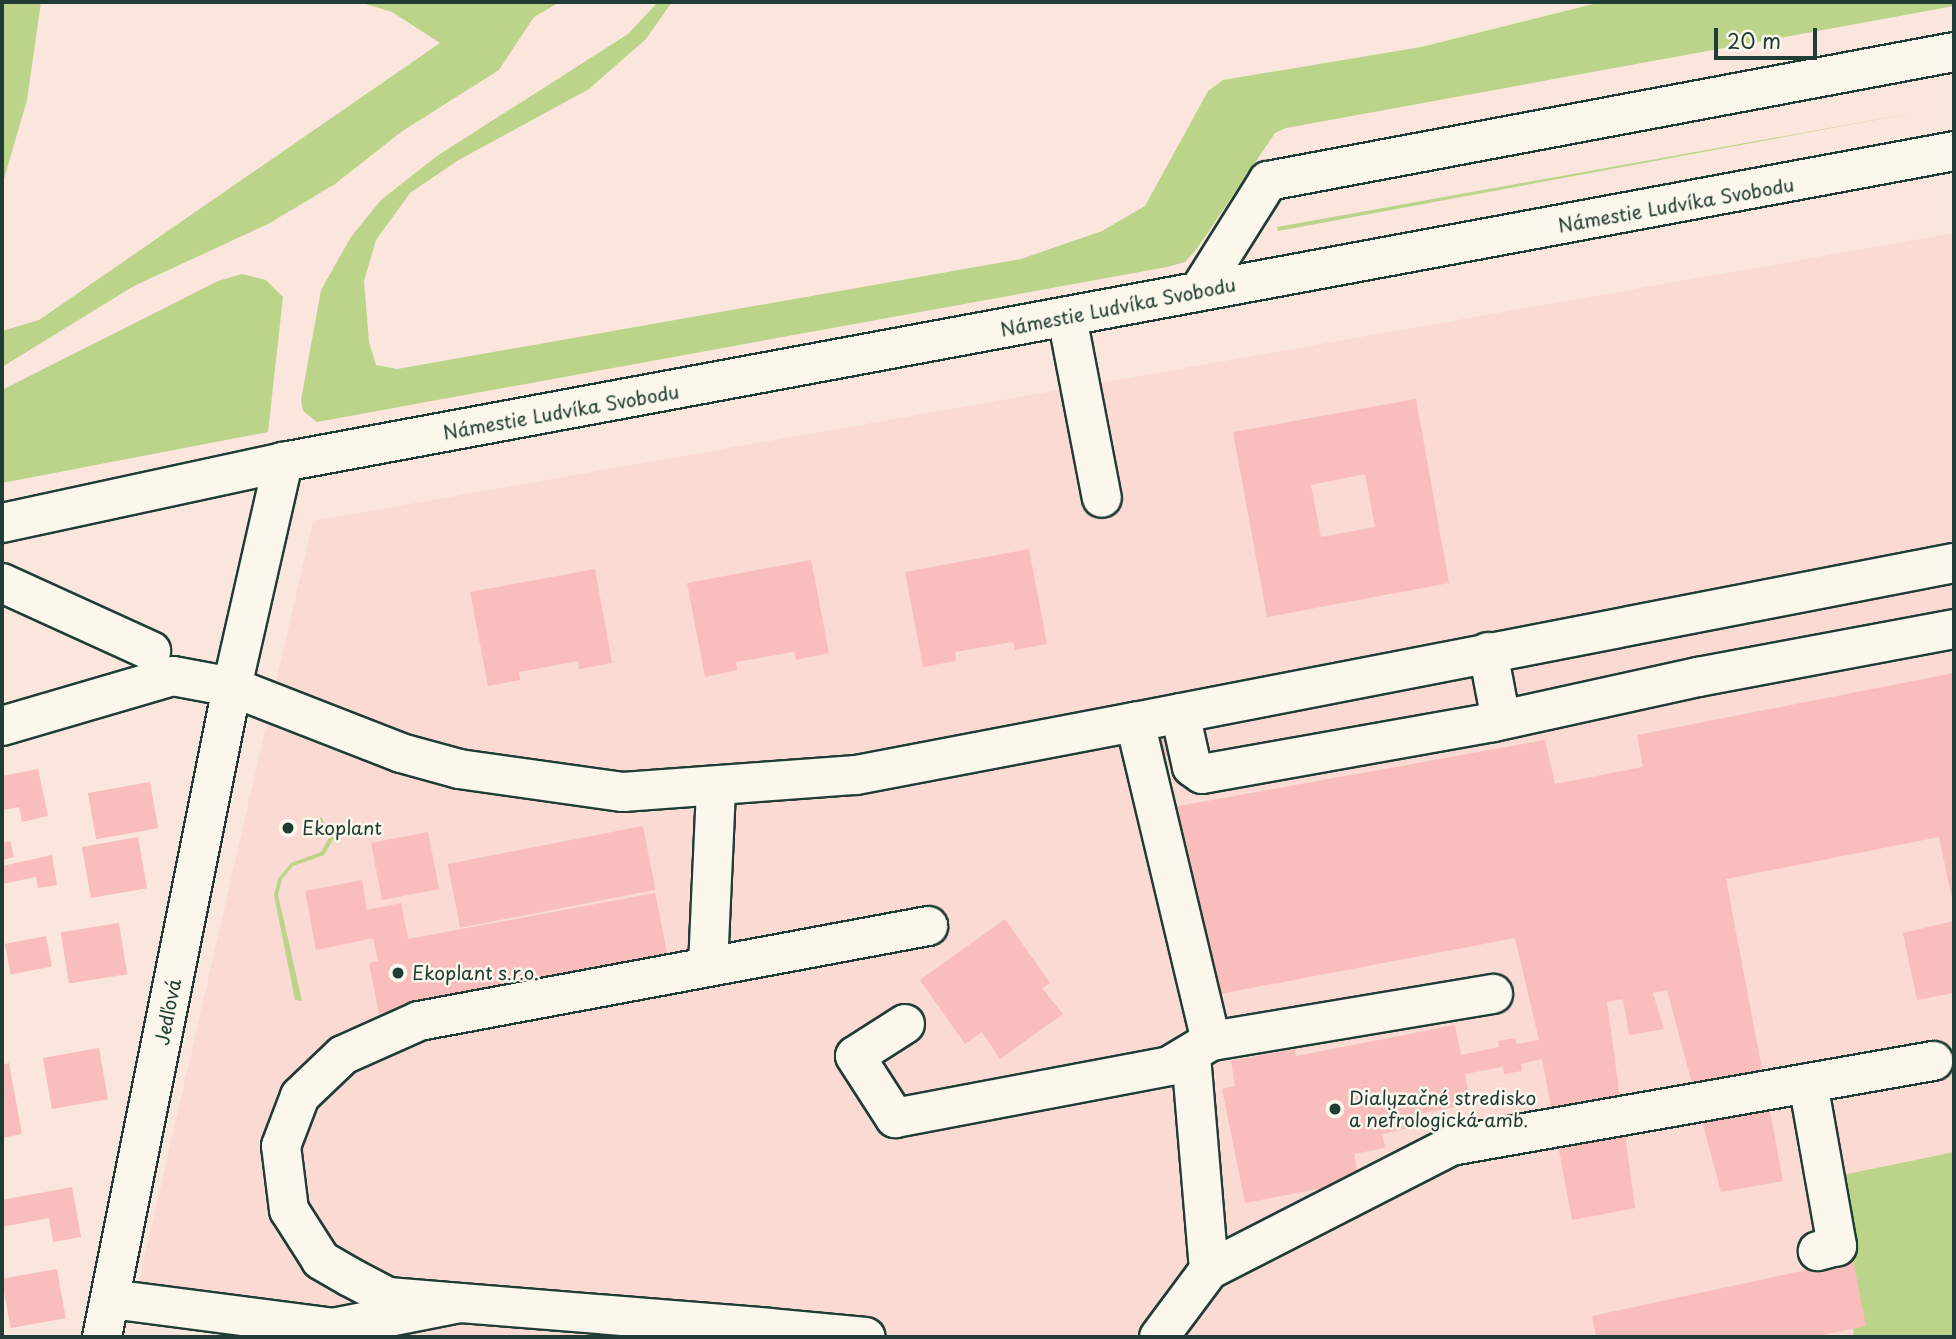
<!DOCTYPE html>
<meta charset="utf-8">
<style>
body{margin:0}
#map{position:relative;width:1956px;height:1339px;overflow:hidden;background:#fae6dd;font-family:"Playpen Sans",sans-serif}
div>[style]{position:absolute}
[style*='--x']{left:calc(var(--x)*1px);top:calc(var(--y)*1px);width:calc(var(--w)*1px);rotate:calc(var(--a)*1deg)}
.built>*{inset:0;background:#fadad3}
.green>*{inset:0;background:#bcd48a}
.building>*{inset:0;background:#f9bdbb;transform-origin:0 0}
.roads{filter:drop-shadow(2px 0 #1f3d34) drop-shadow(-2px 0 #1f3d34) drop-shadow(0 2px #1f3d34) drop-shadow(0 -2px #1f3d34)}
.minor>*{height:38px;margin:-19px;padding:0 19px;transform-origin:19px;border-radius:19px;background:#fbf7ec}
.dots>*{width:19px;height:19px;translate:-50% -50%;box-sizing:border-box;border:4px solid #fbf7ec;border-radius:50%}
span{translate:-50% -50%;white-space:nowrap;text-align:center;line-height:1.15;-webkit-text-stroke:5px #fbf7ec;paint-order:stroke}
.street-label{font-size:19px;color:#1f3d34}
.poi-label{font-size:19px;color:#1f3d34}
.left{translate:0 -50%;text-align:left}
.frame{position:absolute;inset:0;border:4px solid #1f3d34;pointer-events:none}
.scale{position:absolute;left:1714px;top:28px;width:103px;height:32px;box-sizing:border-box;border:4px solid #1f3d34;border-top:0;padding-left:9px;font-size:21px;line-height:24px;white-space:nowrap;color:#1f3d34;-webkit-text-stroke:5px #fbf7ec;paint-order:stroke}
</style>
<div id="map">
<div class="built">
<i style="clip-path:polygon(1954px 233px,1954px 1337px,249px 1337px,131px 1316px,313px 521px)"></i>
</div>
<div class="green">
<i style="clip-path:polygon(2px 2px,41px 2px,27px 100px,2px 186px)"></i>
<i style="clip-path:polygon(359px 2px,560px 2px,534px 17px,499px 70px,401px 132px,335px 184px,268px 224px,134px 286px,2px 367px,2px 331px,39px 320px,440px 43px,392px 12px)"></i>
<i style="clip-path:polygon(658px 2px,672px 2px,646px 39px,589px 89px,457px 161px,410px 193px,376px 240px,364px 281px,369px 342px,376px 365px,397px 369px,1021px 259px,1102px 231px,1145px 206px,1208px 91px,1223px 80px,1421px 47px,1601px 2px,1954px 2px,1954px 6px,1286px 128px,1275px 133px,1196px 250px,1185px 262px,1167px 267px,317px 422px,303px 411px,301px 400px,321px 290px,351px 237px,381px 200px,437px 156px,628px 34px)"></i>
<i style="clip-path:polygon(1924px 111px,1278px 231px,1277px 227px)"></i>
<i style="clip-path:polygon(242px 274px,266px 280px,283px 297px,268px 432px,2px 483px,2px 390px,218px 281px)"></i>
<i style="clip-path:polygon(321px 817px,334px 838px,324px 855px,293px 866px,282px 879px,278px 895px,302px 1001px,295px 1000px,274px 895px,278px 879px,291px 863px,321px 852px,329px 838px,317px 820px)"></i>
<i style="clip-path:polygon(1954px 1152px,1954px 1337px,1854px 1337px,1838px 1176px)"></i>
</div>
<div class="building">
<i style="clip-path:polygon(evenodd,1416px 399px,1449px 583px,1267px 617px,1233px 432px,1416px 399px,1365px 474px,1375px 527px,1321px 537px,1311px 485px,1365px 474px)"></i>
<i style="clip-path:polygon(1029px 549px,1047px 644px,1015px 650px,1013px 642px,955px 652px,956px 661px,923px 667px,905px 572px)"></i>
<i style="clip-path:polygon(811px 560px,829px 653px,796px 660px,794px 652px,736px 662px,737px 670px,705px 677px,687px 583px)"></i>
<i style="clip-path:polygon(595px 569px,612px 663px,579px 669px,578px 661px,519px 672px,520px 680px,488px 686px,470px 592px)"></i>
<i style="clip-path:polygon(1954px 673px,1954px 908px,1939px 837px,1726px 879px,1783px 1181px,1721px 1192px,1667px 990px,1653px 993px,1664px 1029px,1629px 1035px,1623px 999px,1607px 1002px,1635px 1208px,1572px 1220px,1542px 1059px,1521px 1064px,1522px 1071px,1504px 1074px,1503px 1067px,1465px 1074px,1470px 1104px,1418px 1114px,1420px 1126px,1382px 1134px,1385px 1148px,1354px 1154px,1359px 1181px,1245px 1203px,1222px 1089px,1235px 1086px,1231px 1061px,1295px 1049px,1296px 1056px,1455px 1025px,1461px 1055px,1499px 1047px,1498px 1041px,1515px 1038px,1517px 1044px,1539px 1040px,1515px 938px,1209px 996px,1173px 807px,1545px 740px,1555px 784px,1643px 767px,1637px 735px)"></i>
<i style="left:1170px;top:727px;width:28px;height:14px;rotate:77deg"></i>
<i style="clip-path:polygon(38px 769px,48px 816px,22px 822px,19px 807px,2px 810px,2px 776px)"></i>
<i style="left:150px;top:782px;width:47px;height:63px;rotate:80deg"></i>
<i style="left:643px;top:826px;width:65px;height:199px;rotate:79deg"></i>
<i style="left:428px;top:832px;width:58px;height:58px;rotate:79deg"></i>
<i style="left:138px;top:837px;width:52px;height:57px;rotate:80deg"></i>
<i style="clip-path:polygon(10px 841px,14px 857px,2px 860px,2px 843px)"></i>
<i style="clip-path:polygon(52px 855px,57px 885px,38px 888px,36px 877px,2px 884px,2px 866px)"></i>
<i style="clip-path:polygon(362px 880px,367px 910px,401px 903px,408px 939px,655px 893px,668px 958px,389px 1018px,388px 1012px,379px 1014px,369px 963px,378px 961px,373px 938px,316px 950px,305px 891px)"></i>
<i style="clip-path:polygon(1005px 919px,1050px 983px,1042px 988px,1063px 1014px,1000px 1059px,982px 1032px,965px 1044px,920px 980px)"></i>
<i style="clip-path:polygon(1954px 921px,1954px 993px,1917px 1000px,1903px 933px)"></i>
<i style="left:119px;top:923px;width:52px;height:59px;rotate:81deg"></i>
<i style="left:46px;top:936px;width:31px;height:42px;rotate:79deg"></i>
<i style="left:99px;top:1048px;width:52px;height:57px;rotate:80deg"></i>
<i style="clip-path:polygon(9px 1063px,22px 1134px,2px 1138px,2px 1065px)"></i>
<i style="clip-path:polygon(72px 1187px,81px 1237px,53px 1242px,49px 1218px,2px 1227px,2px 1200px)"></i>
<i style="clip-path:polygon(1853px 1260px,1866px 1326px,1813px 1337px,1596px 1337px,1592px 1316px)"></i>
<i style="left:57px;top:1269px;width:50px;height:56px;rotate:80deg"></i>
</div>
<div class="roads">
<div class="minor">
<i style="--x:1199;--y:291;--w:130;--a:-57.9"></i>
<i style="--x:1268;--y:181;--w:698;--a:-10.65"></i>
<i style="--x:1067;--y:317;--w:184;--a:79.1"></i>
<i style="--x:2;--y:523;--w:288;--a:-12.2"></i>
<i style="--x:283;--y:462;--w:1700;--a:-10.54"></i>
<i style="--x:2;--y:583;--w:164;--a:24.5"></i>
<i style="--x:1488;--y:652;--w:69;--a:79.2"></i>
<i style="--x:1180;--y:713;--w:55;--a:77.5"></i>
<i style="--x:1192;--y:767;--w:12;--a:35"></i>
<i style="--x:1202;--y:774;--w:296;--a:-10.1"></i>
<i style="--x:1493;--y:722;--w:210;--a:-12.4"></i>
<i style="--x:1698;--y:677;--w:260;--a:-10.6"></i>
<i style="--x:1135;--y:722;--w:834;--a:-10.99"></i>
<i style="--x:2;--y:726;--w:178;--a:-16.3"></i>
<i style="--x:173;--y:676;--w:60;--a:10.6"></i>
<i style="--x:232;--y:687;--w:181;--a:21.3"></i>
<i style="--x:401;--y:753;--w:60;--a:15.4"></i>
<i style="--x:459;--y:769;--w:166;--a:8"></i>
<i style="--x:623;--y:792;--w:234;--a:-4.2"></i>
<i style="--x:856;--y:775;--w:284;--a:-10.8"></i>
<i style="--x:1135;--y:722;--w:328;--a:76.6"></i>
<i style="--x:1211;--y:1041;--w:286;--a:-9.5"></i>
<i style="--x:708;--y:966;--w:178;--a:-87.4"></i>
<i style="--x:905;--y:1024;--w:59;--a:147.4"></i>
<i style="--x:855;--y:1056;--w:74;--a:57.2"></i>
<i style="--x:895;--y:1118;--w:279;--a:-10.7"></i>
<i style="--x:1169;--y:1066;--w:49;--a:-30.8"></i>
<i style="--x:1808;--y:1083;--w:166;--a:79.9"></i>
<i style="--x:1837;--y:1246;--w:20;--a:165"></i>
<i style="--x:1209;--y:1270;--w:272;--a:-27.1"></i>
<i style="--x:1451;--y:1146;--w:490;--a:-10"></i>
<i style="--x:111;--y:1299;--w:224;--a:7.4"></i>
<i style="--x:333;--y:1328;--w:130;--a:-11.1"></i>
<i style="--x:461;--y:1303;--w:309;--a:4.6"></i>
<i style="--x:769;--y:1328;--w:13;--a:45"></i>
<i style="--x:461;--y:1303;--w:73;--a:-175.3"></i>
<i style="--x:388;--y:1297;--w:43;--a:-152.2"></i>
<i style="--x:350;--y:1277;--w:34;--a:-150"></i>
<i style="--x:321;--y:1260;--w:59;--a:-122.6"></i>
<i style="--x:289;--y:1210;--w:64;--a:-97.1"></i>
<i style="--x:281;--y:1146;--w:53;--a:-69.2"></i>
<i style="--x:300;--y:1096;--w:59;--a:-43.6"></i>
<i style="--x:343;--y:1055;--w:83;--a:-24.1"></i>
<i style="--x:419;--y:1021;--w:518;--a:-10.57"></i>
<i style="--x:769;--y:1328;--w:97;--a:5.3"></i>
<i style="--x:102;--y:1337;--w:663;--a:-78.69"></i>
<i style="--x:232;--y:687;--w:231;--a:-77.2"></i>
<i style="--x:1159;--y:1337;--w:84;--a:-53.3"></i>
<i style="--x:1209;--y:1270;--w:215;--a:-94.8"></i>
</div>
</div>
<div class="dots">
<i style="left:288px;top:828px;background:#1f3d34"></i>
<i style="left:398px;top:973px;background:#1f3d34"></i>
<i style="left:1335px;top:1109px;background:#1f3d34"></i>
</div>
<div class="street-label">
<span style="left:1676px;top:205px;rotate:-10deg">Námestie Ludvíka Svobodu</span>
<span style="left:1118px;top:307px;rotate:-11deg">Námestie Ludvíka Svobodu</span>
<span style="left:561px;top:412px;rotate:-10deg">Námestie Ludvíka Svobodu</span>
<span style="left:168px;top:1012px;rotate:-79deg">Jedľová</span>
</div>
<div class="poi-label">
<span class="left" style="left:302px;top:828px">Ekoplant</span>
<span class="left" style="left:412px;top:973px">Ekoplant s.r.o.</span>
<span class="left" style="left:1349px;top:1109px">Dialyzačné stredisko<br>a nefrologická amb.</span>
</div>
<div class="frame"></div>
<div class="scale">20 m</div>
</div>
